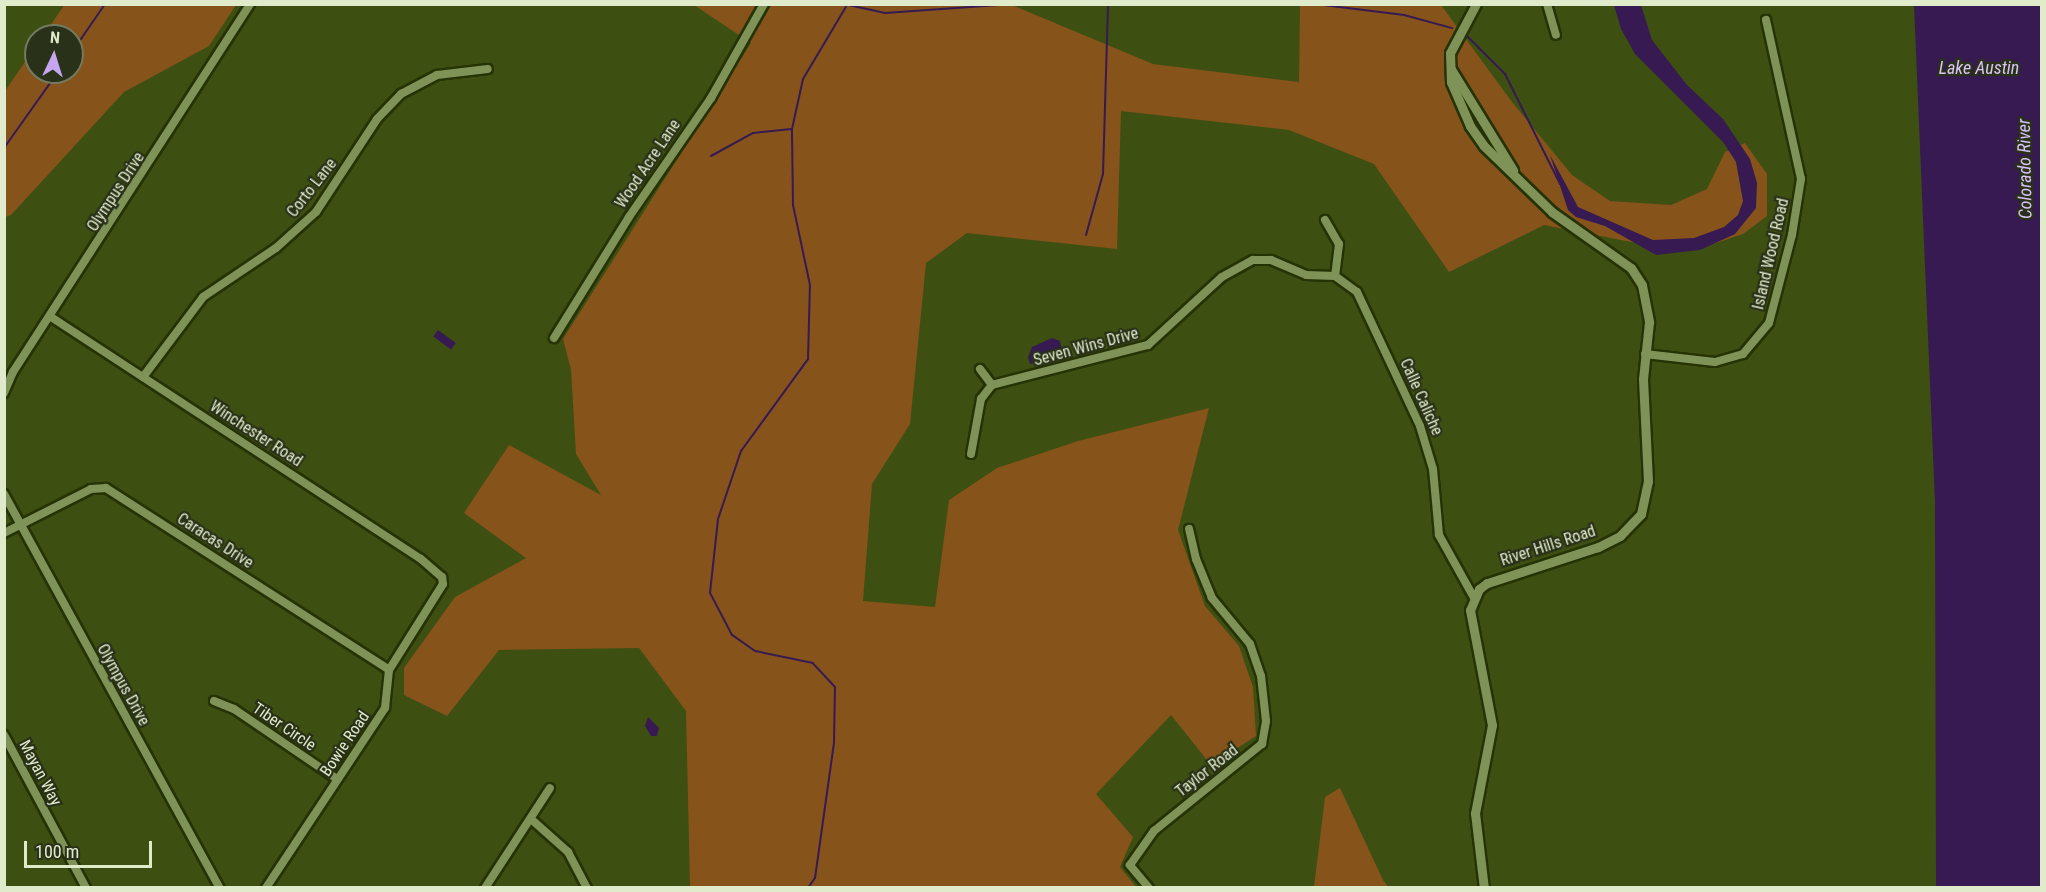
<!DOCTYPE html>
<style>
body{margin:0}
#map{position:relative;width:2046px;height:892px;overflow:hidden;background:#3e4f12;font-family:"Roboto Condensed",sans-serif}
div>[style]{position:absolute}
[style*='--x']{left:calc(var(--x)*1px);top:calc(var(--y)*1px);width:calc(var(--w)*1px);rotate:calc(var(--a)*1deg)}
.green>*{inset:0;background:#86531a}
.water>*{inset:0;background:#361a51;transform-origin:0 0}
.stream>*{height:2px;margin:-1px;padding:0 1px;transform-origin:1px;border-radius:1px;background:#361a51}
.roads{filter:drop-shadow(2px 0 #263304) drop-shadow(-2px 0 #263304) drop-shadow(0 2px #263304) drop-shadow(0 -2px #263304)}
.minor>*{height:8px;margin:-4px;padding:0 4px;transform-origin:4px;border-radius:4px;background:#7f9358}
.tertiary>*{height:9px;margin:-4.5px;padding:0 4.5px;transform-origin:4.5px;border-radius:4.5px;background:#7f9358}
span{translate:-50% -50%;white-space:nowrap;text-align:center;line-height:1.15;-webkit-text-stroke:4.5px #293118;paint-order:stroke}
.street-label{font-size:16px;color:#e0ebcc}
.water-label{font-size:18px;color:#d9c3f8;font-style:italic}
.frame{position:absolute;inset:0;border:6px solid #e0ebcc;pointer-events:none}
.north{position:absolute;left:24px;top:24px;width:60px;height:60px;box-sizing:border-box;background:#293118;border:2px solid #727b60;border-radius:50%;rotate:4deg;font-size:16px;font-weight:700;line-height:24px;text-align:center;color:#e0ebcc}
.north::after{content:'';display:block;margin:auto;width:21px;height:27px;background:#c6a6f0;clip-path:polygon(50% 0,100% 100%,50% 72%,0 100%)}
.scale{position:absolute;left:24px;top:841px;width:128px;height:27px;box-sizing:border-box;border:3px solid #e0ebcc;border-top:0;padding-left:8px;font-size:18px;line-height:21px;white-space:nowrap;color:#e0ebcc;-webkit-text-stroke:4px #293118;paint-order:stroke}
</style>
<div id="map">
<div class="green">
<i style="clip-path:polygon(65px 4px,236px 5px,209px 46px,124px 92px,11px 215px,5px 217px,5px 91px,36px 46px,36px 72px,72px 72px,72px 36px,43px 36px)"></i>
<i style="clip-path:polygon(694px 5px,1012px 5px,1153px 64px,1299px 82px,1300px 5px,1441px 5px,1512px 102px,1572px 175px,1610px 201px,1671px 205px,1707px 189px,1725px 152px,1745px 143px,1767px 174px,1767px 216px,1743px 234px,1707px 246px,1652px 246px,1544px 225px,1449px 272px,1374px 164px,1289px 130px,1121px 111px,1117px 249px,967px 233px,926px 263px,910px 424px,872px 484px,863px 601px,935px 607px,949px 500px,997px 468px,1078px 441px,1209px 408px,1178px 530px,1205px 606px,1239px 646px,1253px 687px,1256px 736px,1211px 765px,1171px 715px,1096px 794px,1133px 837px,1120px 867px,1136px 887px,690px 887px,686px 711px,639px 648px,499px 650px,447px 716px,404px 695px,404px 668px,455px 597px,526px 558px,464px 513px,509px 445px,601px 495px,576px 454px,571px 370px,563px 339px,751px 43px)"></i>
<i style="clip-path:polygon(1340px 788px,1383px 880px,1388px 887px,1314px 887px,1325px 797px)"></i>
</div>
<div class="water">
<i style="clip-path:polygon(1614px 5px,1641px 5px,1652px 40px,1687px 85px,1723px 119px,1750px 159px,1757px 183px,1756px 208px,1735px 234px,1700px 250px,1656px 255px,1605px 226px,1576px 217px,1568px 210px,1550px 155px,1578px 207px,1653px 240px,1694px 238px,1724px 227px,1738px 215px,1743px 201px,1736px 162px,1723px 142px,1635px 54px,1621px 29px)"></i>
<i style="clip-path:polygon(1914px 5px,2041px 5px,2041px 887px,1936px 887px,1935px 502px)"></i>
<i style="left:438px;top:330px;width:22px;height:8px;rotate:36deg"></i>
<i style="clip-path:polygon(1052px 338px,1060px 341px,1063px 356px,1030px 364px,1028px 357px,1032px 347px)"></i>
<i style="clip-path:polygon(648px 717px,659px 728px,657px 736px,651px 736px,645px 726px)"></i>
</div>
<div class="stream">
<i style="--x:844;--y:4;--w:42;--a:12.4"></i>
<i style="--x:885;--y:13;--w:128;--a:-4"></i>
<i style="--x:1315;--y:4;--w:90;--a:7"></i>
<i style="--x:1404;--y:15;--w:50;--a:15.2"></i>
<i style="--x:1465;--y:34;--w:57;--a:45"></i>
<i style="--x:1505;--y:74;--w:123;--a:63.4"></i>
<i style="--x:72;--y:52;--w:58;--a:-55.5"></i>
<i style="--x:4;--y:148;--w:93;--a:-54.6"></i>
<i style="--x:711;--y:156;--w:48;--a:-28.7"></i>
<i style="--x:753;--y:133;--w:39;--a:-6"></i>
<i style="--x:1086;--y:235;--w:63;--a:-74.4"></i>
<i style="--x:1103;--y:174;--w:170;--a:-88.3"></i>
<i style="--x:808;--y:888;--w:12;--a:-55"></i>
<i style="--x:815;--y:878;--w:137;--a:-82"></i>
<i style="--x:834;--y:742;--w:55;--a:-89"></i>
<i style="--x:835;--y:687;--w:33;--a:-133"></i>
<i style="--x:813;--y:663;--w:59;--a:-168.3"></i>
<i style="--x:755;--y:651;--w:28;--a:-145"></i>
<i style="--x:732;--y:635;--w:47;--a:-117.6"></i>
<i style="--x:710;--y:593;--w:74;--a:-83.8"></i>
<i style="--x:718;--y:519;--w:72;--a:-71.3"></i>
<i style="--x:741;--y:451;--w:114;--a:-53.9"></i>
<i style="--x:808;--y:359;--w:74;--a:-88.5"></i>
<i style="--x:810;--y:285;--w:82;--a:-102"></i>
<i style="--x:793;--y:205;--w:76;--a:-90.8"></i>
<i style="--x:792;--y:129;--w:51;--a:-77.6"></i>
<i style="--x:803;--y:79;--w:84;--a:-59.2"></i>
</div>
<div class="roads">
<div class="minor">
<i style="--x:1547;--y:4;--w:32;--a:74"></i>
<i style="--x:1325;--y:220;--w:28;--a:60"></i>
<i style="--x:1339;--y:244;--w:32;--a:97"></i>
<i style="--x:1335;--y:276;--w:27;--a:36"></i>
<i style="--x:1357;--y:292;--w:148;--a:64.8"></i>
<i style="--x:1420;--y:426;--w:45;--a:73.2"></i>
<i style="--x:1433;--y:469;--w:66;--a:84.8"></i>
<i style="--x:1439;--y:535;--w:72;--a:60.9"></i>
<i style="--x:51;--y:317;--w:442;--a:33.2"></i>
<i style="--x:421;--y:559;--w:28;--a:41"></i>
<i style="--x:442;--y:577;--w:7;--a:82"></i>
<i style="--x:443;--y:584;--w:102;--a:122.1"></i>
<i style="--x:389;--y:670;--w:38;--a:96"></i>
<i style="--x:385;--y:708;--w:216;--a:123.5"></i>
<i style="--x:554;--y:338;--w:142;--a:-58.2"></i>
<i style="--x:629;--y:217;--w:145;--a:-55.4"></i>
<i style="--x:711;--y:98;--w:108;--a:-60.6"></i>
<i style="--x:1645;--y:354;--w:70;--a:6.5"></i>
<i style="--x:1715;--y:362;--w:29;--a:-16"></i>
<i style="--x:1743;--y:354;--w:40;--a:-50"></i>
<i style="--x:1769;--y:323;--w:91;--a:-75.4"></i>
<i style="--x:1792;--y:235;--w:57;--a:-80.9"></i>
<i style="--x:1801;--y:179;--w:163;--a:-102.4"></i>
<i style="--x:980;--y:369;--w:20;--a:53"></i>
<i style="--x:143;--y:377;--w:100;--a:-53.1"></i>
<i style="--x:203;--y:297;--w:88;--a:-33.9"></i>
<i style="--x:276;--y:248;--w:54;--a:-42"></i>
<i style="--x:316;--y:212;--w:111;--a:-56.7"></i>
<i style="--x:377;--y:119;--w:35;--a:-46"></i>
<i style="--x:401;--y:94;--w:41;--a:-27.8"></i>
<i style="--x:437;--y:75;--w:51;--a:-6.7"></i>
<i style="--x:4;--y:393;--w:23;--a:-67"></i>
<i style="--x:13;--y:372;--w:438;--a:-57.2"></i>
<i style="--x:971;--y:454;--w:56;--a:-79.7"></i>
<i style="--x:981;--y:399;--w:18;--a:-52"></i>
<i style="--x:992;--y:385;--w:161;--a:-14.4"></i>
<i style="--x:1148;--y:345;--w:100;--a:-42.6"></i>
<i style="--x:1222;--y:277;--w:35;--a:-29"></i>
<i style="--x:1253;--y:260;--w:18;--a:0"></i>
<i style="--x:1271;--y:260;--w:38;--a:23"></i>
<i style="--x:1306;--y:275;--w:29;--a:2"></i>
<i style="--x:4;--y:494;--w:449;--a:61.3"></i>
<i style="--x:4;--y:533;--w:97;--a:-26.8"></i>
<i style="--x:91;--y:489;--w:15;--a:-4"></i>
<i style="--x:106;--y:488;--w:336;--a:32.7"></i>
<i style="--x:214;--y:701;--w:22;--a:22"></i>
<i style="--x:234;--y:709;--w:125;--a:34.2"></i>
<i style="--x:4;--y:735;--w:174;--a:61.8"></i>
<i style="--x:531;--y:819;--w:50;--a:41.7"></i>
<i style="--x:568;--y:852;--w:41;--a:62.2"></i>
<i style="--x:485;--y:888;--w:119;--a:-57"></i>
<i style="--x:1149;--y:888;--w:30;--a:-130"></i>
<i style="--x:1130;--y:865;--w:42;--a:-54.8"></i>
<i style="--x:1154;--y:831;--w:139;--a:-38.9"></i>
<i style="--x:1262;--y:744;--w:23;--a:-80"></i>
<i style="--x:1266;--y:721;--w:45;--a:-96.3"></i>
<i style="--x:1261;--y:676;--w:34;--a:-109"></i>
<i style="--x:1250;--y:644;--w:60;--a:-129.6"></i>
<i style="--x:1212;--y:598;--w:42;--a:-112.3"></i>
<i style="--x:1196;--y:559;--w:31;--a:-103"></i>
</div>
<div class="tertiary">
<i style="--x:1476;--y:4;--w:55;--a:118"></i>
<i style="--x:1450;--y:53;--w:29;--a:88"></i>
<i style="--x:1451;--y:82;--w:48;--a:66.6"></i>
<i style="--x:1470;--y:126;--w:24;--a:55"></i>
<i style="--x:1484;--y:146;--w:95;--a:44.1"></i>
<i style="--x:1552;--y:212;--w:97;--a:35.3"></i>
<i style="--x:1631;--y:268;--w:20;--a:57"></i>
<i style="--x:1642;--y:285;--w:38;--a:79"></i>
<i style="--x:1649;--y:322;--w:57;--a:96"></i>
<i style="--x:1643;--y:379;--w:102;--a:87.2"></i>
<i style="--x:1648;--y:481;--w:34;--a:102"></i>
<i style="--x:1641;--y:514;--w:30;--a:134"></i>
<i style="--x:1620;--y:536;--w:25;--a:153"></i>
<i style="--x:1598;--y:547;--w:117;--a:162"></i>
<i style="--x:1487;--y:583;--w:10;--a:143"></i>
<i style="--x:1479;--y:589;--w:23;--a:113"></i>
<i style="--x:1470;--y:610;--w:117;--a:79.2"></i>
<i style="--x:1492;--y:725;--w:90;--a:100.9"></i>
<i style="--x:1475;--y:813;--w:76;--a:83.2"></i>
<i style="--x:1451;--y:69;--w:119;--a:58.5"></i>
</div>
</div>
<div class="street-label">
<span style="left:648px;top:164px;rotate:-56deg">Wood Acre Lane</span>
<span style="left:312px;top:188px;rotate:-52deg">Corto Lane</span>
<span style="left:116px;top:192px;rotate:-57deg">Olympus Drive</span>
<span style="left:1771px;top:254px;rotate:-77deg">Island Wood Road</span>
<span style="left:1086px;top:347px;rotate:-15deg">Seven Wins Drive</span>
<span style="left:1421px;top:397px;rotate:66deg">Calle Caliche</span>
<span style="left:256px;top:434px;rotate:33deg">Winchester Road</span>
<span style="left:215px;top:541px;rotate:33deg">Caracas Drive</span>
<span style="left:1548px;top:546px;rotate:-18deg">River Hills Road</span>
<span style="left:123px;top:685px;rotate:61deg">Olympus Drive</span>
<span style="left:284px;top:727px;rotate:34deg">Tiber Circle</span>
<span style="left:345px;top:744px;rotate:-56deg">Bowie Road</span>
<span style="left:1207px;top:771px;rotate:-38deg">Taylor Road</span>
<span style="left:40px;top:773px;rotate:62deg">Mayan Way</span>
</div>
<div class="water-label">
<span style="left:1979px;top:68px">Lake Austin</span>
<span style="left:2025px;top:169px;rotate:-91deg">Colorado River</span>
</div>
<div class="frame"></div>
<div class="north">N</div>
<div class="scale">100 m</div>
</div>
